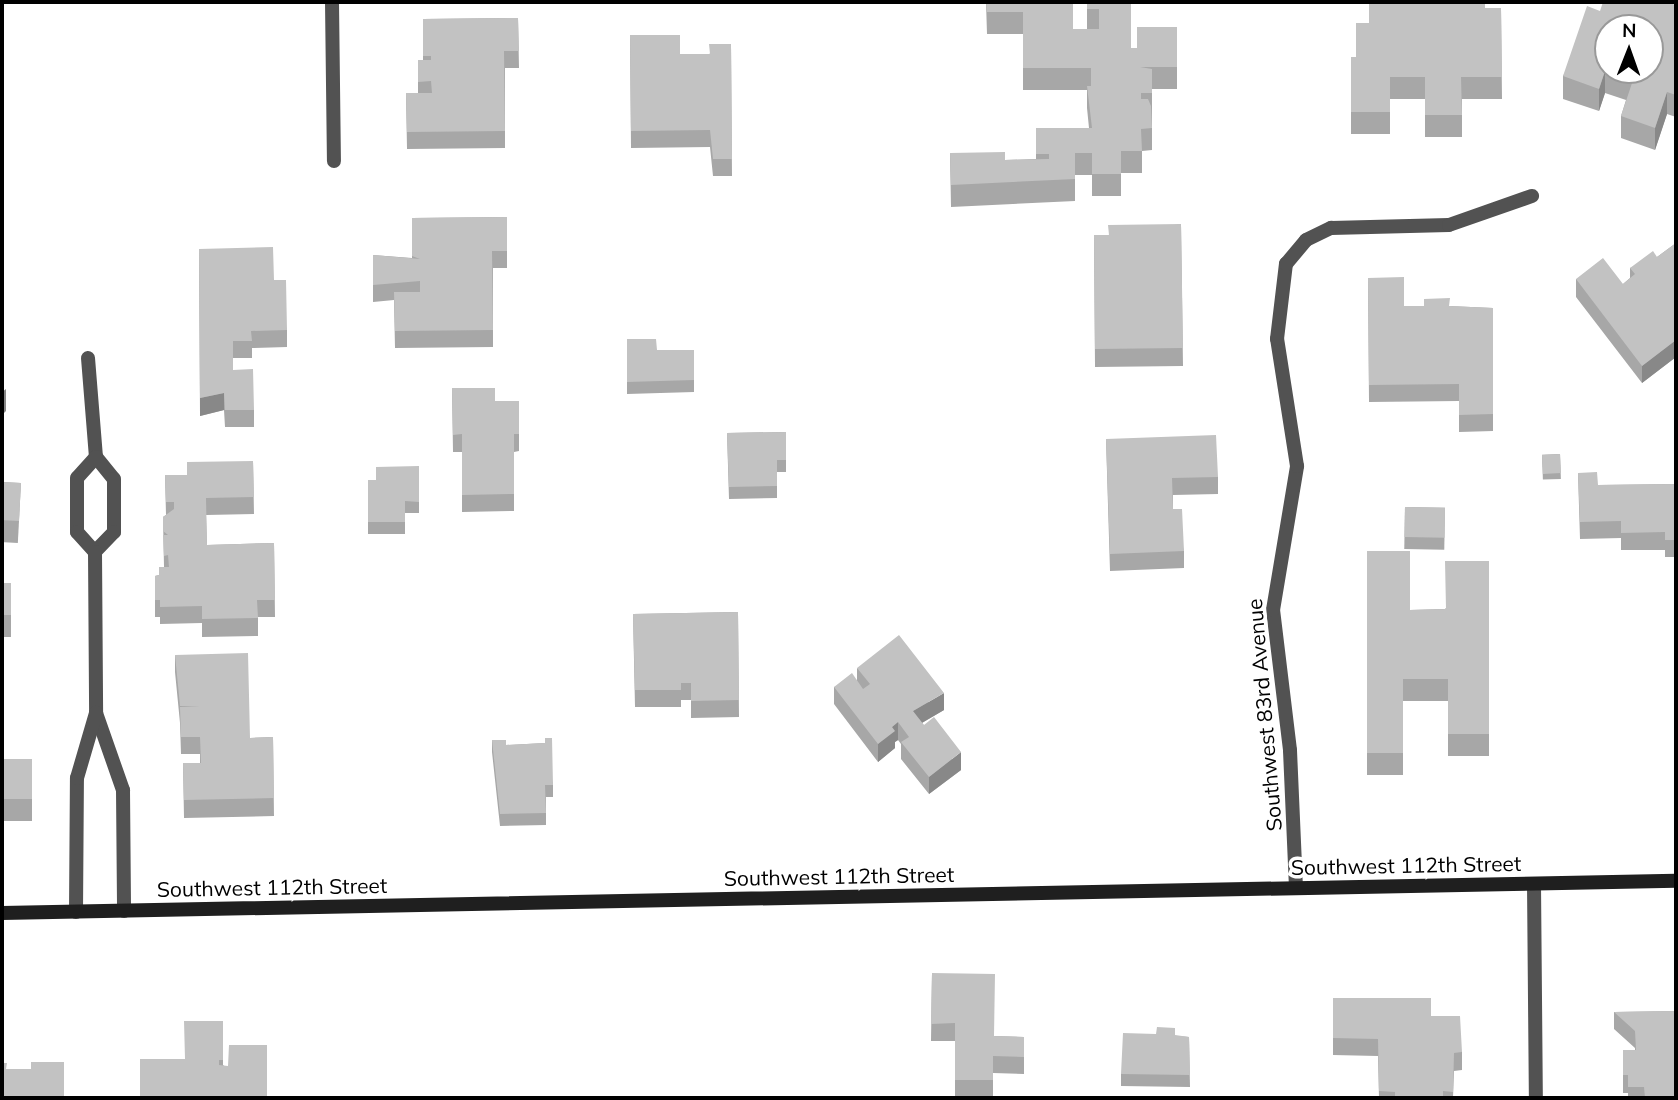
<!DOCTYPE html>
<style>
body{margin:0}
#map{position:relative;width:1678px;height:1100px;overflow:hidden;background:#fff;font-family:Mulish,sans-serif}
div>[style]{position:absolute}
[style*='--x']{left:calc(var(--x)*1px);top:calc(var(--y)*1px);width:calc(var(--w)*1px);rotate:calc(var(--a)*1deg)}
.street>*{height:14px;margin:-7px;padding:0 7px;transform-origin:7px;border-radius:7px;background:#525252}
.secondary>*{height:14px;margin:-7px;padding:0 7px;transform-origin:7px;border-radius:7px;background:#1f1f1f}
.wall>*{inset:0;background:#a7a7a7;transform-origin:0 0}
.shaded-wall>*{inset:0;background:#888}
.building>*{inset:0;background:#c2c2c2;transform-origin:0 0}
span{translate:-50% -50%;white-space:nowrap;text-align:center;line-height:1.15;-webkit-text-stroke:7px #fff;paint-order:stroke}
.street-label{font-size:21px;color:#000}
.frame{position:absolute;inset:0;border:4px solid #000;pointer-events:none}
.north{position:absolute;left:1594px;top:14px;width:70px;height:70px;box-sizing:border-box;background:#fff;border:2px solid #999;border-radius:50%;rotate:1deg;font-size:19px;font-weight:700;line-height:28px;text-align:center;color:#000}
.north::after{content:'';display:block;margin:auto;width:24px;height:32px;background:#000;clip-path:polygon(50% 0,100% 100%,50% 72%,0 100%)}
</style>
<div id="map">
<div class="street">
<i style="--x:332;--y:2;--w:159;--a:89.3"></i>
<i style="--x:88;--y:358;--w:99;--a:85.4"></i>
<i style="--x:96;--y:457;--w:28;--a:51"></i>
<i style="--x:114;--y:479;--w:53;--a:90"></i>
<i style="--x:114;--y:532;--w:28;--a:134"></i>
<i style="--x:96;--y:457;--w:28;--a:132"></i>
<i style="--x:77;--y:478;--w:54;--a:90"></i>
<i style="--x:77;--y:532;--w:27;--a:48"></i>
<i style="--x:95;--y:552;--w:161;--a:89.6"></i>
<i style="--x:96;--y:713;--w:82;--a:70.7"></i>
<i style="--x:123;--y:790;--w:121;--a:89.5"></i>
<i style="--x:1534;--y:884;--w:214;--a:89.5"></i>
<i style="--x:1296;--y:888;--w:138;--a:-92.5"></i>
<i style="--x:1290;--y:750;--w:141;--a:-96.9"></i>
<i style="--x:1273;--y:610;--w:146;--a:-80.5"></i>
<i style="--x:1297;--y:466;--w:129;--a:-98.9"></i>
<i style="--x:1277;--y:339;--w:76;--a:-83.2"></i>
<i style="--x:1286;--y:264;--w:31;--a:-50"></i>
<i style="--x:1306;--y:240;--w:28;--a:-26"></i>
<i style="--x:1331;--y:228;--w:118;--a:-1.5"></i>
<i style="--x:1449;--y:225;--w:88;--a:-19.3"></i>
<i style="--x:76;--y:912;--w:134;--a:-89.6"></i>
<i style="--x:77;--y:778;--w:68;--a:-73.7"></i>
</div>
<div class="secondary">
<i style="--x:2;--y:913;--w:1674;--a:-1.1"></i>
</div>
<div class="wall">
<i style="clip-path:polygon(986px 2px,1073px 2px,1073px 29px,1087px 29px,1087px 2px,1131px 2px,1131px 48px,1137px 48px,1137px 27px,1177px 27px,1177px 89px,1152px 89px,1152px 150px,1142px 151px,1142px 173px,1121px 173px,1121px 196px,1092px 196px,1092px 175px,1075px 175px,1075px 201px,951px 207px,950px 153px,1005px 160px,1036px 159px,1036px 128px,1089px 128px,1087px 108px,1087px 90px,1023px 90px,1023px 34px,987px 34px)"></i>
<i style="clip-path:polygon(1676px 5px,1676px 117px,1667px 114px,1655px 150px,1621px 138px,1621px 116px,1626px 100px,1605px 93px,1599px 111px,1563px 99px,1563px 76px,1600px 11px)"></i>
<i style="clip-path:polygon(1485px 8px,1501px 8px,1502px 99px,1462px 99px,1462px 137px,1425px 137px,1425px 99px,1390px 99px,1390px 134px,1351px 134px,1351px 57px,1356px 57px,1369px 23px)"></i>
<i style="clip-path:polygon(518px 18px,519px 68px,505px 68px,505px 148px,407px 149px,406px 93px,418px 93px,418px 60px,423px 60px,423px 19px)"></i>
<i style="clip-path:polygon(630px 35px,680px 54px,709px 54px,731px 44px,732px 176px,713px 176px,710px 147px,631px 148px)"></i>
<i style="clip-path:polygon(507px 217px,507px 268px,493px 268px,493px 347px,395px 348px,394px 300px,373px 302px,373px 255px,412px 258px,412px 218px)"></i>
<i style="clip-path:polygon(1181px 224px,1183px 366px,1095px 367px,1094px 235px,1108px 235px)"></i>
<i style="clip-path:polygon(1676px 243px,1676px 357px,1642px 383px,1576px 297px,1576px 279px,1623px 284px,1630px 278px,1630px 268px,1657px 257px)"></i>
<i style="clip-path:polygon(199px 249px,274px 280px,287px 330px,287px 347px,252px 348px,252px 358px,233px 358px,233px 370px,254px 410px,254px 427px,225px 427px,224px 410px,200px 416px)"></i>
<i style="clip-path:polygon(1368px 278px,1404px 306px,1449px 306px,1493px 308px,1493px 431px,1459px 432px,1459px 401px,1369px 402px)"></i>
<i style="clip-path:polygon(627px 339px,657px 350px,694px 350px,694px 392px,627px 394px)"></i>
<i style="clip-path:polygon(452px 388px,495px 401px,519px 401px,519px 451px,514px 452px,514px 511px,462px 512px,462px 452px,453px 452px)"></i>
<i style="clip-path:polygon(786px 432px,786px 472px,777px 472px,777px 498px,729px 499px,727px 433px)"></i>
<i style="clip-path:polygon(1106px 439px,1218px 477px,1218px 494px,1173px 495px,1173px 509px,1184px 551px,1184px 568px,1110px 571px)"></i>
<i style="left:1560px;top:454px;width:25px;height:18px;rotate:88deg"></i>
<i style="clip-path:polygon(253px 461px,254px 514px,206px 515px,207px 545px,274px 543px,275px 617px,258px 617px,258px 636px,202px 637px,202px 623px,160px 624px,160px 617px,155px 617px,155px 576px,159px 575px,164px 567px,163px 517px,166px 515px,165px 475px,187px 475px)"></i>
<i style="clip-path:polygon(419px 466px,419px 513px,405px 513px,405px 534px,368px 534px,368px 480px,376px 480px)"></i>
<i style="clip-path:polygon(1578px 473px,1598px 485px,1676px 484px,1676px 557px,1665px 557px,1665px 550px,1621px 550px,1621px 538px,1580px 539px)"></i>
<i style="left:2px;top:482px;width:19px;height:60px;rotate:3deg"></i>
<i style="left:1405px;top:507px;width:40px;height:42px;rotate:1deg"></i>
<i style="clip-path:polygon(1367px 551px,1410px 610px,1445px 609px,1489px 561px,1489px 756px,1448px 756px,1448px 701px,1403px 701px,1403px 775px,1367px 775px)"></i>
<i style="left:2px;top:583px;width:9px;height:54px"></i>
<i style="clip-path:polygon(738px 612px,739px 717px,691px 718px,691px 700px,681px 700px,681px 707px,635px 707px,633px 614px)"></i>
<i style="clip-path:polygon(175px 655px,250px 738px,273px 737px,274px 816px,184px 818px,183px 763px,200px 763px,200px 754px,181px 754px,180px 723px,175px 672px)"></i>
<i style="clip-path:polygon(857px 668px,944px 710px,922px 723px,961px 770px,929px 794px,901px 759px,901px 744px,898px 740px,895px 742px,895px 748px,878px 762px,834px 704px,834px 687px,857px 680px)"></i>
<i style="clip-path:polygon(492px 740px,506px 745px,545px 743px,553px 785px,553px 797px,546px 797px,546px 825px,500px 826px,492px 752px)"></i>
<i style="left:2px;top:759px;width:30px;height:62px"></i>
<i style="clip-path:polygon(932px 973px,994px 1036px,1024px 1037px,1024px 1074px,993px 1073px,993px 1098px,955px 1097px,955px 1041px,931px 1041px)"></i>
<i style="clip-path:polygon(1333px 998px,1431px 1016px,1462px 1052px,1462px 1070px,1454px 1071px,1453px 1098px,1379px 1098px,1378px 1056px,1333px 1055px)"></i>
<i style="clip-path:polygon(1676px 1011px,1676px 1098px,1628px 1098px,1628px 1093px,1623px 1093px,1623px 1050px,1635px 1050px,1635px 1048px,1614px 1029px,1614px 1012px)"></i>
<i style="clip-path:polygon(223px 1021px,223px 1065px,267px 1098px,185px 1059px)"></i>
<i style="clip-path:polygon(1156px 1034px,1189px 1037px,1190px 1087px,1121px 1086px,1121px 1074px)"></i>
</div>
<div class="shaded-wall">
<i style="clip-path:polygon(1605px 71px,1605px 93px,1599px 111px,1599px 89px)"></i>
<i style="clip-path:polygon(1667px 92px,1667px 114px,1655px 150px,1655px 128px)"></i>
<i style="clip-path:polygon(1676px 340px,1676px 357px,1642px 383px,1642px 366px)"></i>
<i style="clip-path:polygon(6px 389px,6px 411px,2px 415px,2px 392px)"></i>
<i style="clip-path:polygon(224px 393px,224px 410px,200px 416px,200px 398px)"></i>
<i style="clip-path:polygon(944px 693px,944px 710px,913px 728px,913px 711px)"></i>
<i style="clip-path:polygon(898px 722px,898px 740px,895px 742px,895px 748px,878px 762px,878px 744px,892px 727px)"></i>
<i style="clip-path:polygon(961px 752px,961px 770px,929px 794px,929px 777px)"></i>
</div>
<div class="building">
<i style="clip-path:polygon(986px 2px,1073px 2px,1073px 29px,1099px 29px,1099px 9px,1087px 9px,1087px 2px,1131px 2px,1131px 48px,1137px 48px,1137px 27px,1177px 27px,1177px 67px,1140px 67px,1152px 69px,1152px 93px,1141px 93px,1141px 99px,1148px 99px,1151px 106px,1152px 128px,1141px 129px,1142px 151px,1121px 151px,1121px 174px,1092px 174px,1092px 153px,1075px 153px,1075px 179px,951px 185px,950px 153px,1005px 152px,1005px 160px,1049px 159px,1049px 154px,1036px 154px,1036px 128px,1092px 128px,1087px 86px,1091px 86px,1091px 68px,1023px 68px,1023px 12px,987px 12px)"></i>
<i style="clip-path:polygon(1369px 2px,1485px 2px,1485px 8px,1501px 8px,1502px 77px,1461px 77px,1462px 115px,1425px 115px,1425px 77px,1390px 77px,1390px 112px,1351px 112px,1351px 57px,1356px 57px,1356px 23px,1369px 23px)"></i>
<i style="clip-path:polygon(evenodd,1603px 2px,1667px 2px,1676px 5px,1676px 95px,1667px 92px,1655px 128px,1621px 116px,1633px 80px,1605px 71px,1599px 89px,1563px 76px,1587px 6px,1600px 11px,1603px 2px,1608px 28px,1650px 28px,1650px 70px,1608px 70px,1608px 28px)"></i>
<i style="clip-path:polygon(518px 18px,519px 51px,504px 51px,505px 131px,407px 132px,406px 93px,432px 93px,431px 81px,418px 82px,418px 60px,431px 60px,431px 56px,423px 56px,423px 19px)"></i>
<i style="clip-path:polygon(630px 35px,680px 35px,680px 54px,710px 54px,709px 44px,731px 44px,732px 159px,713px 159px,710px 130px,631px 131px)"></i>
<i style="clip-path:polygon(507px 217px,507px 251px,492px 251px,493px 330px,395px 331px,394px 292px,420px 292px,420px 281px,373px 285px,373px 255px,420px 259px,412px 256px,412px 218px)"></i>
<i style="clip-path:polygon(1181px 224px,1183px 348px,1095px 349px,1094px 235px,1109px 235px,1108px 225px)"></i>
<i style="clip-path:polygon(1676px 243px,1676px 340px,1642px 366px,1576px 279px,1603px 258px,1623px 284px,1635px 274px,1630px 268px,1653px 251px,1657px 257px)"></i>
<i style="clip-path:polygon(273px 247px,274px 280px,286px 280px,287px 330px,251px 331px,252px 341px,233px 341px,233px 370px,253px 369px,254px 410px,225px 410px,224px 393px,200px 398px,199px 249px)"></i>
<i style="clip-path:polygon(1404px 277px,1404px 306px,1424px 306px,1424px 299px,1450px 298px,1449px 306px,1493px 308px,1493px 414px,1459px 415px,1459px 384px,1369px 385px,1368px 278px)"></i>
<i style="clip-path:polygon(627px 339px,656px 339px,657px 350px,694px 350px,694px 380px,627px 382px)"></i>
<i style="clip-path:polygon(452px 388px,495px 388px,495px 401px,519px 401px,519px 434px,514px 434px,514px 494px,462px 495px,462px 434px,453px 435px)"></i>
<i style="clip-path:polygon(786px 432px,786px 460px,777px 460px,777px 486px,729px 487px,727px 433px)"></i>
<i style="clip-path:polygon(1216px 435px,1218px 477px,1172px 478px,1173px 509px,1182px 509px,1184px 551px,1110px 554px,1106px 439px)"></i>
<i style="left:1560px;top:454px;width:19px;height:18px;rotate:87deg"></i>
<i style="clip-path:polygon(253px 461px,254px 497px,206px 498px,207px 545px,274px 543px,275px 600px,257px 600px,258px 618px,202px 619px,202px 606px,160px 607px,160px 600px,155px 600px,155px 576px,159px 575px,159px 567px,169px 567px,168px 555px,164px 556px,163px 535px,168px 535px,163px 531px,163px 517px,174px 509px,174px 502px,166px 502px,165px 475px,187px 475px,187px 462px)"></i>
<i style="clip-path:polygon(419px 466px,419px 502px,405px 501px,405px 522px,368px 522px,368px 480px,376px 480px,376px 467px)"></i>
<i style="clip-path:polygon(1597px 472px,1598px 485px,1676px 484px,1676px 540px,1665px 540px,1665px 532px,1621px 533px,1621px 521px,1580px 522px,1578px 473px)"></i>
<i style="left:2px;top:482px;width:19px;height:38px;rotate:3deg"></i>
<i style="left:1405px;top:507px;width:40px;height:30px;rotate:1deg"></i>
<i style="clip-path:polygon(1367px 551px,1410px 551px,1410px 610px,1446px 609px,1445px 561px,1489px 561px,1489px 734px,1448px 734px,1448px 679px,1403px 679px,1403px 753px,1367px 753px)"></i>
<i style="left:2px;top:583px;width:9px;height:32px"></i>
<i style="clip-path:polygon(738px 612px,739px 700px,691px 701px,691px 683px,681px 683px,681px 690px,635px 690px,633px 614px)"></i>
<i style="clip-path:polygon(899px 635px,944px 693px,913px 711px,924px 725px,934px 717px,961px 752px,929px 777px,901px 742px,909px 737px,898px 722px,892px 727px,895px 731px,878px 744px,834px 687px,852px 673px,863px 689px,870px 684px,857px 668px)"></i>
<i style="clip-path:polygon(248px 653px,250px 738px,273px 737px,274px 798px,184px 800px,183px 763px,201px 763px,200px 737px,181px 737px,180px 707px,200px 706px,180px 706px,175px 655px)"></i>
<i style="clip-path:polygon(545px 738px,552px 738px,553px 785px,545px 785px,546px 813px,500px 814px,492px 740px,506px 740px,506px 745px,545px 743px)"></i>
<i style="left:2px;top:759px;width:30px;height:40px"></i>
<i style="clip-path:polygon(932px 973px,995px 974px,994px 1036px,1024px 1037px,1024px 1057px,993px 1056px,993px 1080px,955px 1080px,955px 1023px,931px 1024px)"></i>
<i style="clip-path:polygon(1333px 998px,1431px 998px,1431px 1016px,1460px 1016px,1462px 1052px,1454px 1053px,1453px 1092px,1443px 1091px,1443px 1098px,1395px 1098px,1395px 1092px,1379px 1091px,1378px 1039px,1333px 1038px)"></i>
<i style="clip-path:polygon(1676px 1011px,1676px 1098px,1645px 1098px,1644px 1087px,1628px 1087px,1628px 1075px,1623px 1075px,1623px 1050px,1636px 1050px,1635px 1031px,1614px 1012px)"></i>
<i style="clip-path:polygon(184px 1021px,223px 1021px,223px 1060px,219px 1060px,219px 1048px,190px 1048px,190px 1059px,185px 1059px)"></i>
<i style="clip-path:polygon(1157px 1027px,1175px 1028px,1175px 1035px,1189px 1037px,1190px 1075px,1121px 1074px,1123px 1033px,1156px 1034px)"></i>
<i style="clip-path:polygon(229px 1045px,267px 1045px,267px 1098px,140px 1098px,140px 1059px,190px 1059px,190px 1048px,219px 1048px,219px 1065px,228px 1066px)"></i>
<i style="clip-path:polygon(31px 1062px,64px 1062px,64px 1098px,2px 1098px,2px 1063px,7px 1063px,6px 1069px,31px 1069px)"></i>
</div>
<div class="street-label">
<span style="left:1264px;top:715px;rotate:-95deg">Southwest 83rd Avenue</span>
<span style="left:1406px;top:865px;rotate:-1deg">Southwest 112th Street</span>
<span style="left:839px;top:876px;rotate:-1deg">Southwest 112th Street</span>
<span style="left:272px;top:887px;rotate:-1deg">Southwest 112th Street</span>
</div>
<div class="frame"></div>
<div class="north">N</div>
</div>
